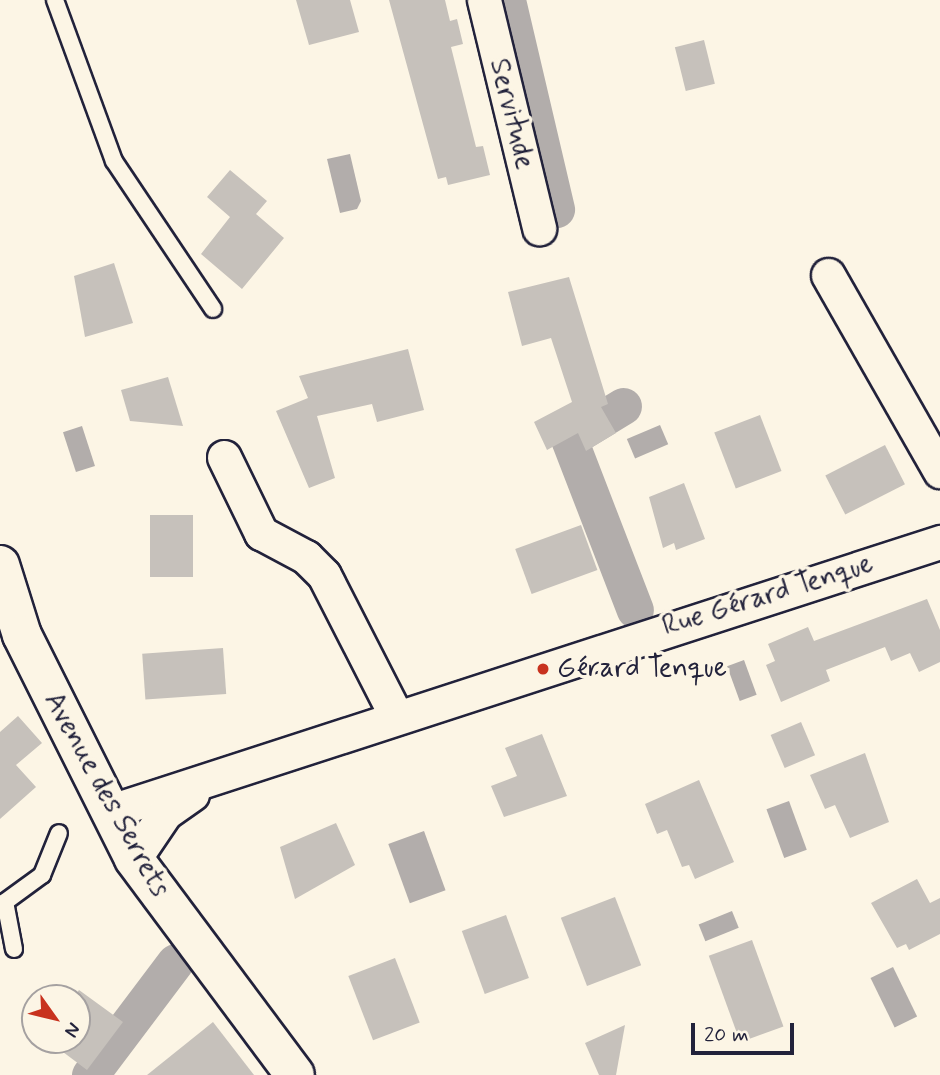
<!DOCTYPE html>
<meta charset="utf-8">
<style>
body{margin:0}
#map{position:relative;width:940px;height:1075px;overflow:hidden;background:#fcf5e5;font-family:Mynerve,sans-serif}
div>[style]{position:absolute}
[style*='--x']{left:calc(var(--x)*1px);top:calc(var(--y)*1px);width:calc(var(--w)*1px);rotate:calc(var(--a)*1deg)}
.water>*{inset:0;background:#b2adab;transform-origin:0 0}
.canal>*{height:37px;margin:-18.5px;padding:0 18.5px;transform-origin:18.5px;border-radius:18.5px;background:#b2adab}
.building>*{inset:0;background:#c6c1bb;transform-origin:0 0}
.roads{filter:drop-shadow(2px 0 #22223b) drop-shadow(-2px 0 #22223b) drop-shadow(0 2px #22223b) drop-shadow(0 -2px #22223b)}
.lane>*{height:16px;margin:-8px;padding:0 8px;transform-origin:8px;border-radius:8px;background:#fcf5e5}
.street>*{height:33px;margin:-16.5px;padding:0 16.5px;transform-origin:16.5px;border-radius:16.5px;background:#fcf5e5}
.secondary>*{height:38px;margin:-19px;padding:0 19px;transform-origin:19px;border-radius:19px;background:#fcf5e5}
.dots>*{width:19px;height:19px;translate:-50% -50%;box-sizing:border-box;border:4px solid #fcf5e5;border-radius:50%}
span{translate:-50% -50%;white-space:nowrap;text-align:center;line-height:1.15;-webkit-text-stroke:7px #fcf5e5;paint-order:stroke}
.street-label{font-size:28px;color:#22223b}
.poi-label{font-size:28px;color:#22223b}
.left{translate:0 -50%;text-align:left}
.north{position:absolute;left:21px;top:984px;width:70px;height:70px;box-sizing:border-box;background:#fcf5e5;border:2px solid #a5a1a1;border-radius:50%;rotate:124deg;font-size:19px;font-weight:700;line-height:28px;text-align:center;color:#22223b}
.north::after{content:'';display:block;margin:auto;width:24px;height:32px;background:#c8321e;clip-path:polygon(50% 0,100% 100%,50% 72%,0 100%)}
.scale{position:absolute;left:691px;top:1023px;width:103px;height:32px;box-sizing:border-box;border:4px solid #22223b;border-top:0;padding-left:9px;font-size:21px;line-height:24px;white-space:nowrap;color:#22223b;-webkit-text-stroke:5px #fcf5e5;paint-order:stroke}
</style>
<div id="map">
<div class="water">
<i style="clip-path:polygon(350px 154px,361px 201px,357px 209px,340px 213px,327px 159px)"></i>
<i style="left:660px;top:425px;width:21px;height:36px;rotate:67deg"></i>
<i style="left:82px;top:426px;width:42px;height:20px;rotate:72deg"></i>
<i style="left:744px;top:660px;width:37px;height:18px;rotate:70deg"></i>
<i style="left:789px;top:801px;width:52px;height:24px;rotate:70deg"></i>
<i style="left:424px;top:831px;width:63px;height:38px;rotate:70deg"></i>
<i style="left:732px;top:911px;width:18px;height:36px;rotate:68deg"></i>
<i style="left:893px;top:967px;width:55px;height:25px;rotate:64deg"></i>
</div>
<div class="canal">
<i style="--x:507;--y:0;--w:215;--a:76.8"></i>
<i style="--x:623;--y:406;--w:63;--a:148.6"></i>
<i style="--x:569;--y:439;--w:183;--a:68.9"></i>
<i style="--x:90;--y:1075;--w:141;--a:-53"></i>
</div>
<div class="building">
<i style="clip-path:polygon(296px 0,350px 0,359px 32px,309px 45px)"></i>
<i style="clip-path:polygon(389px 0,445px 0,450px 21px,457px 19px,463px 44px,451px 47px,476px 147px,483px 146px,490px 175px,448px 185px,446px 177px,438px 179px)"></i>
<i style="left:704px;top:40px;width:45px;height:30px;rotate:76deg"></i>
<i style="clip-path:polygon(230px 170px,267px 201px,256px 214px,284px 238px,242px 289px,201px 254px,230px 217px,207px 197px)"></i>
<i style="clip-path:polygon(114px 263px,133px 323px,85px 337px,74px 276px)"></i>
<i style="clip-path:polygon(569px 277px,608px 404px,601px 407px,616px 433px,586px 451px,578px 433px,547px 450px,534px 422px,572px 402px,551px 338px,522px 346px,508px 292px)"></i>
<i style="clip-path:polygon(408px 349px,424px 410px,377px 422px,372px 404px,317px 416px,335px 478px,309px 488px,276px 411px,308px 398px,299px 376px)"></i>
<i style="clip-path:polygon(168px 377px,183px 426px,130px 421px,121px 390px)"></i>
<i style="left:760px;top:415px;width:60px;height:49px;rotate:69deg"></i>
<i style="left:885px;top:445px;width:44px;height:67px;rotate:63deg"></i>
<i style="clip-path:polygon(684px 483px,705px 539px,676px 550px,674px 543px,663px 548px,649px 497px)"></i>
<i style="left:150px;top:515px;width:43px;height:62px"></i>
<i style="left:581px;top:525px;width:48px;height:70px;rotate:70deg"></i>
<i style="clip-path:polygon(927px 599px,940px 630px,940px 662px,919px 672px,910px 653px,891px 661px,885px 647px,826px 670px,830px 681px,781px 702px,766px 665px,775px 661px,768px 644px,808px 627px,814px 641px)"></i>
<i style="left:223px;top:648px;width:46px;height:81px;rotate:86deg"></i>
<i style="clip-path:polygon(18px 716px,42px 743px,16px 765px,36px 787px,0 819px,0 732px)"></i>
<i style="left:801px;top:722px;width:36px;height:33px;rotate:67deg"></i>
<i style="clip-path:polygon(542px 734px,567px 796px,504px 817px,491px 786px,517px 776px,505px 748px)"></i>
<i style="clip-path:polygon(865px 753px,889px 822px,850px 838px,835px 805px,825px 809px,810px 775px)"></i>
<i style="clip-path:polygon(699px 780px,734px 862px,695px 879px,689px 865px,682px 867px,667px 830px,657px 834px,645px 804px)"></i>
<i style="clip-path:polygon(336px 823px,355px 865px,295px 899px,280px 847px)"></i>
<i style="clip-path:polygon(917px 879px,930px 903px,940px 898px,940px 934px,909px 950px,906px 944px,897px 948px,871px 903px)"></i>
<i style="left:615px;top:897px;width:73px;height:58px;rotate:69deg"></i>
<i style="left:506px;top:915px;width:67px;height:47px;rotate:70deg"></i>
<i style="left:752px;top:940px;width:92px;height:46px;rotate:70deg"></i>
<i style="left:395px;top:958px;width:69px;height:50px;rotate:69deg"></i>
<i style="clip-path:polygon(79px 990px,123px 1022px,87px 1070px,47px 1040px,77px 1040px,73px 998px)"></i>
<i style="clip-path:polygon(213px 1022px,254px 1075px,147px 1075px)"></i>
<i style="clip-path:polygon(625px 1025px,616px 1075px,599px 1075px,585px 1043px)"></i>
</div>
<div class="roads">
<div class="lane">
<i style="--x:55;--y:0;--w:171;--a:69.9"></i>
<i style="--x:114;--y:161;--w:178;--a:56.2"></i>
<i style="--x:14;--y:949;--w:48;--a:-100.8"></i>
<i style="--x:5;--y:902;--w:46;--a:-36.1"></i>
<i style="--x:42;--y:875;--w:45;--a:-68"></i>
</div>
<div class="street">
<i style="--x:484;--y:0;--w:235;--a:76.4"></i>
<i style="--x:828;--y:275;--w:226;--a:60.3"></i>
<i style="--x:224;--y:457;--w:85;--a:64"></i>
<i style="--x:261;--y:533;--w:51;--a:28.1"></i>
<i style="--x:306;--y:557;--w:25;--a:45"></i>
<i style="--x:324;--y:575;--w:158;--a:62.9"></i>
<i style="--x:111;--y:811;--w:872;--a:-17.98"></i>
<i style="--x:134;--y:859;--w:55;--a:-56"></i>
<i style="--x:165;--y:813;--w:33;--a:-35"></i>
</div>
<div class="secondary">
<i style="--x:0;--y:565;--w:73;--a:72.6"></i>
<i style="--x:22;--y:635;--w:250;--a:63.4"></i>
<i style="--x:134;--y:859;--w:269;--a:53.3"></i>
</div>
</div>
<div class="dots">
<i style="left:543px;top:669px;background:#c8321e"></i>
</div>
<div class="street-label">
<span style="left:511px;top:114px;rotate:76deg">Servitude</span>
<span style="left:768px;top:596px;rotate:-17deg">Rue Gérard Tenque</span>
<span style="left:106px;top:795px;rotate:61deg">Avenue des Serrets</span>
</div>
<div class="poi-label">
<span class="left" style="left:557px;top:669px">Gérard Tenque</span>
</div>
<div class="north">N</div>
<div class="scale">20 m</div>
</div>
